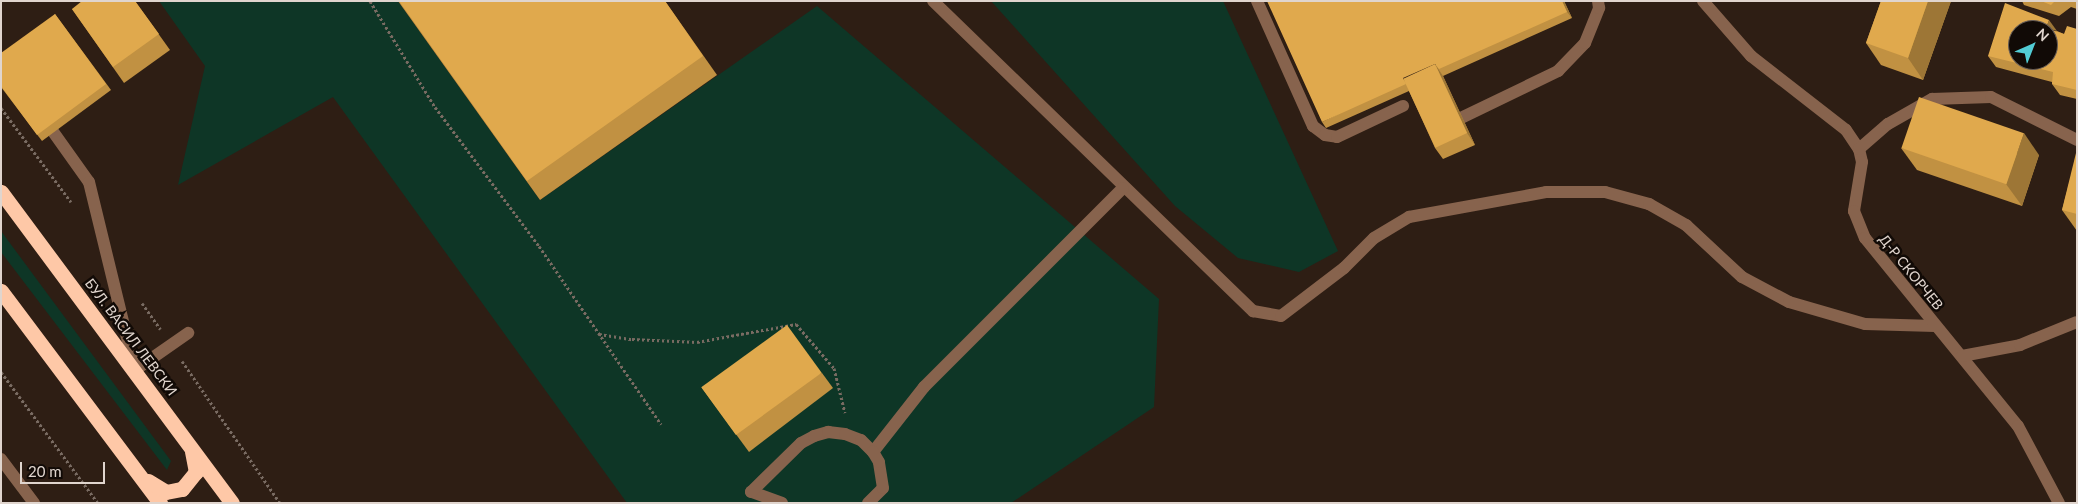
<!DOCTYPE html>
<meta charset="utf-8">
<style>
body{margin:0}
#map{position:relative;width:2078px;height:504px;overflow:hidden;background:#2e1e14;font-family:Lato,sans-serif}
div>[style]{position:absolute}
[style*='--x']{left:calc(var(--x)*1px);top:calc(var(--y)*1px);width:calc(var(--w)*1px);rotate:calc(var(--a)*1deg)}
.green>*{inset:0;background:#0e3626}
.path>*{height:3px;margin-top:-1.5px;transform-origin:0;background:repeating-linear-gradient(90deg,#796b62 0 2.5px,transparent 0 5px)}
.minor>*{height:12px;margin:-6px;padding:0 6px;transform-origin:6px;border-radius:6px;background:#87634d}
.highway>*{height:15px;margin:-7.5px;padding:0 7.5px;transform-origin:7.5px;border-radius:7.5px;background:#fec8a7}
.wall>*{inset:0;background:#c19142}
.shaded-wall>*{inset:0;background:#9d7636}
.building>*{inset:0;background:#e0a94d;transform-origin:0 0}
span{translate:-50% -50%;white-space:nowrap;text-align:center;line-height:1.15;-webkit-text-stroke:5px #110a06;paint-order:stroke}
.street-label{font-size:14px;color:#e0d5ce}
.frame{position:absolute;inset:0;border:2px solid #e0d5ce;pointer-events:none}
.north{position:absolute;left:2008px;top:20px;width:50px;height:50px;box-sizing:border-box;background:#110a06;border:1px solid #645b56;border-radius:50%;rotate:44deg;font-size:14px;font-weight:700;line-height:20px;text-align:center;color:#e0d5ce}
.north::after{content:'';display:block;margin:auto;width:18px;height:22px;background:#52ccd5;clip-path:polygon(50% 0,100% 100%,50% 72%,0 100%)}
.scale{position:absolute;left:20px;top:462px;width:85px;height:22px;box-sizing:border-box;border:2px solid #e0d5ce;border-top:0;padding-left:6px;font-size:15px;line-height:18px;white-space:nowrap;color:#e0d5ce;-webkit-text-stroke:4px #110a06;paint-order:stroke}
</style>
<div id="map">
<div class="green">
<i style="clip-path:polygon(159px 1px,398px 1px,540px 200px,817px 6px,1159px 299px,1154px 407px,1011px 503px,627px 503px,333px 97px,178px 185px,205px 66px)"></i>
<i style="clip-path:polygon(991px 1px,1223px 1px,1338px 251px,1299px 272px,1238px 258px,1175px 206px)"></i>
<i style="clip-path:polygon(1px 231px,171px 461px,167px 470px,1px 252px)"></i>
</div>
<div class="path">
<i style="--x:370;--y:1;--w:124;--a:58.5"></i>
<i style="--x:435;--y:107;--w:174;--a:53.2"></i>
<i style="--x:539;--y:246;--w:216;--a:55.6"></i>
<i style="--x:1;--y:108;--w:117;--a:53.3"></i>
<i style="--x:142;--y:303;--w:32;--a:55"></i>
<i style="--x:599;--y:334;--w:33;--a:9"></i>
<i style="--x:632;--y:339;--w:65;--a:2.6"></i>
<i style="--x:697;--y:342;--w:101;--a:-10.3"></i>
<i style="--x:796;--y:324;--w:58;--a:49.2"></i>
<i style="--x:834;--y:368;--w:46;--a:76.3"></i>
<i style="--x:182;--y:361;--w:173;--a:55.4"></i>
<i style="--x:1;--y:372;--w:163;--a:53.5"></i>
</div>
<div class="minor">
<i style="--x:933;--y:1;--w:446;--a:44.1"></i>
<i style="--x:1253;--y:311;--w:28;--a:10"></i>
<i style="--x:1281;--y:316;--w:79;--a:-37.3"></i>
<i style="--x:1344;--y:268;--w:42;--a:-45"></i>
<i style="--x:1374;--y:238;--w:41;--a:-31"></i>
<i style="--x:1409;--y:217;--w:139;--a:-10.3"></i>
<i style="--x:1546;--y:192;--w:59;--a:0"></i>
<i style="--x:1605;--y:192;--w:46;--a:15.3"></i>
<i style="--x:1649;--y:204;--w:43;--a:29.6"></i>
<i style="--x:1686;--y:225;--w:76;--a:42.9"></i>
<i style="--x:1742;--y:277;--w:53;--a:28"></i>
<i style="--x:1789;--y:302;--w:79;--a:16.1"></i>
<i style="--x:1865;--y:324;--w:70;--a:1.6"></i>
<i style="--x:1257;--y:1;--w:137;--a:65.9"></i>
<i style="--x:1313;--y:126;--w:15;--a:37"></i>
<i style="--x:1325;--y:135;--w:12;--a:9"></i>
<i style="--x:1337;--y:137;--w:73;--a:-25.2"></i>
<i style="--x:1703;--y:1;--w:73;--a:48.9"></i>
<i style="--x:1751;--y:56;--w:120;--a:37.9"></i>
<i style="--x:1846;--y:130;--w:23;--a:56"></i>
<i style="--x:1859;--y:149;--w:13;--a:77"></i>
<i style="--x:1862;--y:162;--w:50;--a:99.3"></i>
<i style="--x:1854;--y:211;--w:29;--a:68"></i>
<i style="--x:1865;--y:238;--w:242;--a:50.9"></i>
<i style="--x:2018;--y:426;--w:87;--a:62"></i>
<i style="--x:1463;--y:117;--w:106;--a:-25.8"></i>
<i style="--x:1558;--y:71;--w:39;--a:-46"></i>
<i style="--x:1585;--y:43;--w:38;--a:-68"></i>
<i style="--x:1599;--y:8;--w:7;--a:-98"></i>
<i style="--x:44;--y:119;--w:77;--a:54.5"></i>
<i style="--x:89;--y:182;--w:194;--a:76.3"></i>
<i style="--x:135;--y:370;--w:65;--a:-34.9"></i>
<i style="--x:1859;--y:149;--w:38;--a:-41"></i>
<i style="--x:1888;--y:124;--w:51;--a:-29.6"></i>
<i style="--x:1932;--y:99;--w:59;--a:-1.9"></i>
<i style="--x:1991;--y:97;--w:96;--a:26.6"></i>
<i style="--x:1962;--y:356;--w:59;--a:-10.7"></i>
<i style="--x:2020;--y:345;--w:61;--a:-22"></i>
<i style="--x:1;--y:459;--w:55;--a:53.1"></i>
<i style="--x:782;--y:503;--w:33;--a:-160"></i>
<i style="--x:751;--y:492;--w:70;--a:-44.4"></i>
<i style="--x:801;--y:443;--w:15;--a:-28"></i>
<i style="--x:814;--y:436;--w:15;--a:-16"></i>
<i style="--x:828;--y:432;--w:17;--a:7"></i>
<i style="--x:845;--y:434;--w:17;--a:21"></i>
<i style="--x:861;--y:440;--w:17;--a:45"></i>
<i style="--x:873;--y:452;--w:83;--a:-51.9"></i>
<i style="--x:924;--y:387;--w:281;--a:-45"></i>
<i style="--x:868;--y:503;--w:21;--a:-45"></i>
<i style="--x:883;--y:488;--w:26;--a:-99"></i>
<i style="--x:879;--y:462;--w:12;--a:-121"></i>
</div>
<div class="highway">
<i style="--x:1;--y:192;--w:387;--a:53.4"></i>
<i style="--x:1;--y:291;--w:265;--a:53.1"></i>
<i style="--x:148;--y:481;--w:21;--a:31"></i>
<i style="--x:166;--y:492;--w:16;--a:-11"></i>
<i style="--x:182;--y:489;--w:22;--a:-51"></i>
<i style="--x:196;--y:472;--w:21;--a:-101"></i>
</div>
<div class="wall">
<i style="clip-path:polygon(135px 1px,170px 50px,124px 83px,72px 9px)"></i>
<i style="clip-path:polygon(398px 1px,665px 1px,717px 75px,540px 200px)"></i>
<i style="clip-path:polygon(1564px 1px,1572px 18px,1443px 76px,1475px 145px,1443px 159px,1435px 148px,1409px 91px,1326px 128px,1322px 122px)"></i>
<i style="clip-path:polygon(1881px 1px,1951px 1px,1923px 80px,1881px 65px,1866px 43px)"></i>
<i style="clip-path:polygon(2022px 1px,2077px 1px,2077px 9px,2071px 7px,2059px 16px,2024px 5px)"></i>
<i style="clip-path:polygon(55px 14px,111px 90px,42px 141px,1px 87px)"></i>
<i style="clip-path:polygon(2077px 29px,2077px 99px,2060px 95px,2052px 84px,2052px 82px,1996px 67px,1988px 56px,2057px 31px,2064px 34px)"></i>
<i style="clip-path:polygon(1901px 148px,2039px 155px,2022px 206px,1917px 170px)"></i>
<i style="clip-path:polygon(2077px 154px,2077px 231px,2062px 210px)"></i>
<i style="clip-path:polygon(822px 373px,833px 388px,749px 452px,702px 388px)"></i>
</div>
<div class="shaded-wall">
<i style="clip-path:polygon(1562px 1px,1564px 1px,1572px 18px,1567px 12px)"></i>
<i style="clip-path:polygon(1928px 1px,1951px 1px,1923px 80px,1908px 58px)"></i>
<i style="clip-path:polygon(2049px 20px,2057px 31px,2046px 28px)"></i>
<i style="clip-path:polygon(1435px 64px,1443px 76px,1475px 145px,1467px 133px)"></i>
<i style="clip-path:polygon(2024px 133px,2039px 155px,2022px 206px,2006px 184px)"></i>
</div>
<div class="building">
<i style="clip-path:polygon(82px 1px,135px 1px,159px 34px,113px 67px,72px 9px)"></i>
<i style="clip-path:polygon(399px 1px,665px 1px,703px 56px,527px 181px)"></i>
<i style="clip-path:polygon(1267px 1px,1562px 1px,1567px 12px,1439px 69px,1435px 64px,1403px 78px,1406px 84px,1322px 122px)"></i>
<i style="clip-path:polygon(1881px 1px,1928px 1px,1908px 58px,1866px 43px)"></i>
<i style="clip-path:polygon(2041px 1px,2055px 1px,2051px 5px)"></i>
<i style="clip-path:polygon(evenodd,2005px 3px,2049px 20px,2046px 28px,2064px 34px,2067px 26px,2077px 29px,2077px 90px,2052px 84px,2053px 72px,1988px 56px,2005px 3px,2018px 30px,2048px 30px,2048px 60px,2018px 60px,2018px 30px)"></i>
<i style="clip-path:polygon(55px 14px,106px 84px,37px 135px,1px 86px,1px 53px)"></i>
<i style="left:1435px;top:64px;width:76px;height:35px;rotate:65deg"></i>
<i style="left:1919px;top:97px;width:111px;height:54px;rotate:19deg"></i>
<i style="clip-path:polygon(2076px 153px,2077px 154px,2077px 214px,2062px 210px)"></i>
<i style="left:787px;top:325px;width:59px;height:106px;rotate:54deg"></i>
</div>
<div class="street-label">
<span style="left:1911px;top:272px;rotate:51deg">Д-Р СКОРЧЕВ</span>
<span style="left:131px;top:337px;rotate:53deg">БУЛ. ВАСИЛ ЛЕВСКИ</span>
</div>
<div class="frame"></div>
<div class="north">N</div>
<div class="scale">20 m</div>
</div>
